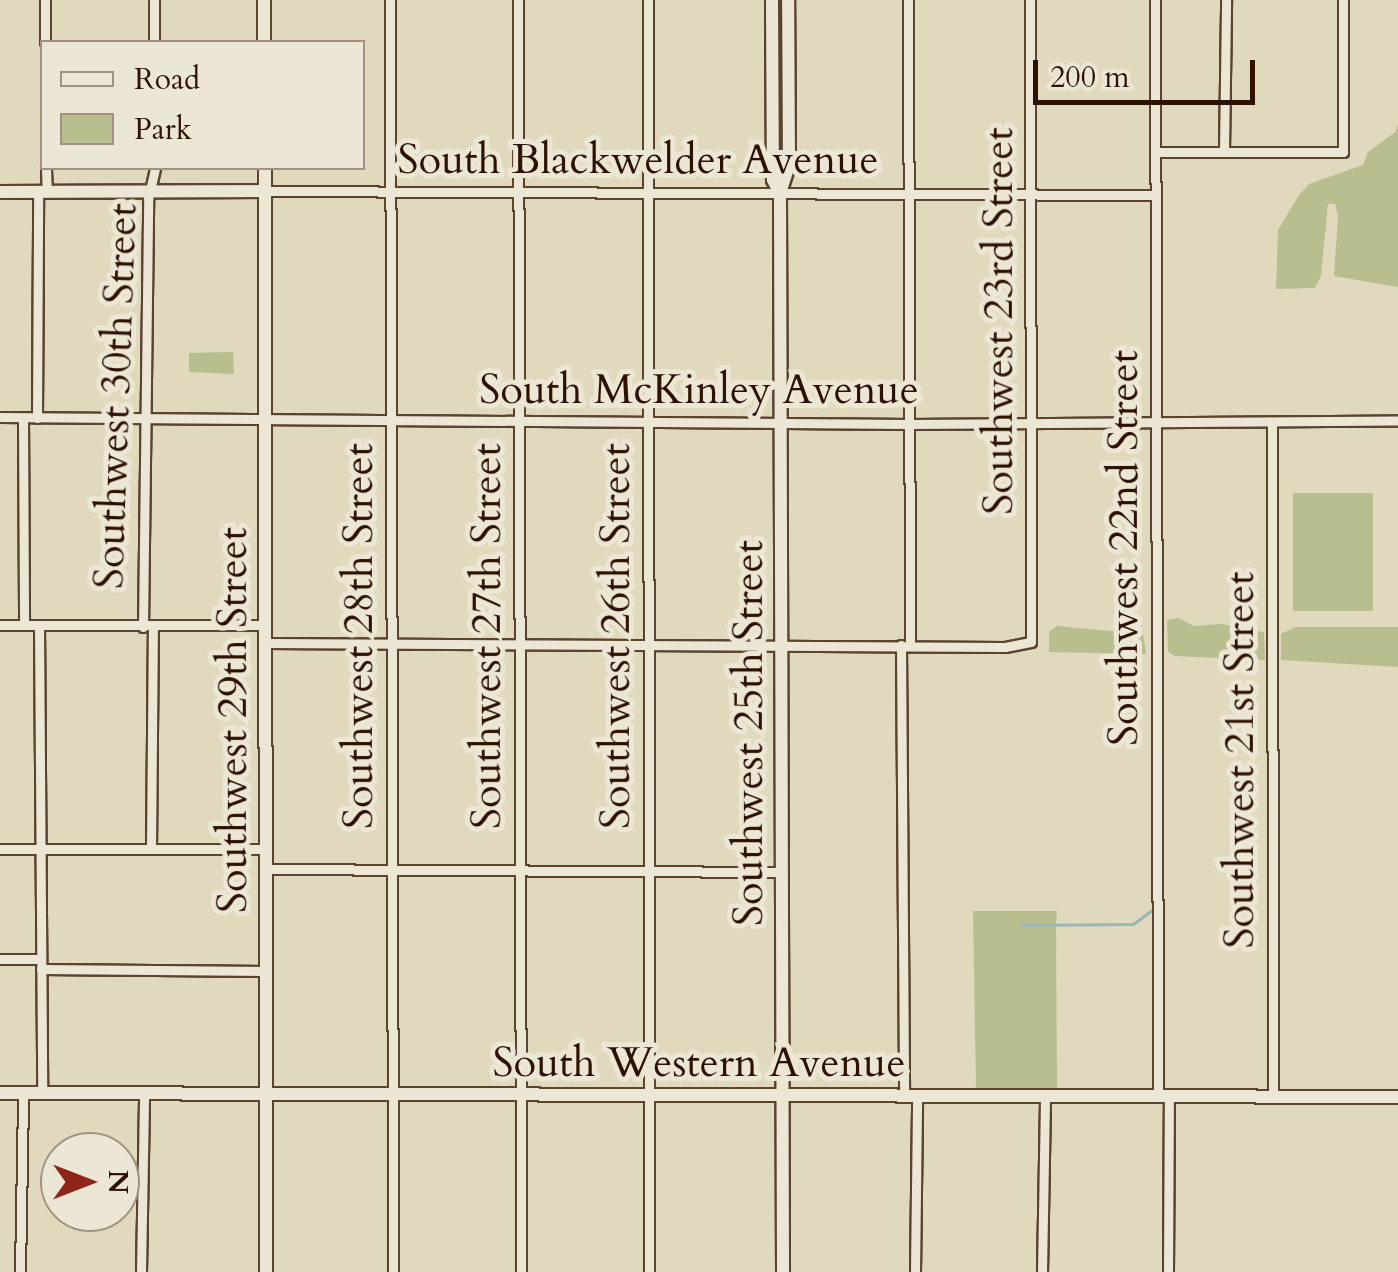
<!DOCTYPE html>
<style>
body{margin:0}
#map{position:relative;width:1398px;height:1272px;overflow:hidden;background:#e1d9be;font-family:Cardo,serif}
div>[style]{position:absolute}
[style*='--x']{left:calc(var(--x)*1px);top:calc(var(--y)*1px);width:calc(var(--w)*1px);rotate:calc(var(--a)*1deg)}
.green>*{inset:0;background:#b8be8e;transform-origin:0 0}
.stream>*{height:2.5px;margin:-1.25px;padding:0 1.25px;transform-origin:1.25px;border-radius:1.25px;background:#95b9b6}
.roads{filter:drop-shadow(2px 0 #5b4330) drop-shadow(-2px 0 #5b4330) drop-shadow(0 2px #5b4330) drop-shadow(0 -2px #5b4330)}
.street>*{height:9px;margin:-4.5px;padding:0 4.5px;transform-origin:4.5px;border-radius:4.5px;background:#ece6d5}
.secondary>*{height:12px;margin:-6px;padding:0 6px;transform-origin:6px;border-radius:6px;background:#ece6d5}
span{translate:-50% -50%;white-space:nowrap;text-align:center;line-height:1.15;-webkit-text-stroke:10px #ece6d5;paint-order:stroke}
.street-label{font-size:42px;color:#2e1100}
.legend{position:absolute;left:40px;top:40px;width:325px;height:130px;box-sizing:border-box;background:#ece6d5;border:2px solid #a09180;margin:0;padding:12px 18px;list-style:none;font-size:30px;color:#2e1100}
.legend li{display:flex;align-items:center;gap:20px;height:50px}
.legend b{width:50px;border:2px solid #a09180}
.north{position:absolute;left:40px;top:1132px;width:100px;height:100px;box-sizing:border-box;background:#ece6d5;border:2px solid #a09180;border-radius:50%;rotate:90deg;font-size:28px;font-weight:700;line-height:40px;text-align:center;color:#2e1100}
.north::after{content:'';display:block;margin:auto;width:35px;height:45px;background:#8f2418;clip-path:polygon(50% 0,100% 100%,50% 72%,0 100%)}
.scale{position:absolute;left:1033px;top:60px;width:222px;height:45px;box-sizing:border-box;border:5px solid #2e1100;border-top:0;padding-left:12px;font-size:30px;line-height:35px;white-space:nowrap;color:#2e1100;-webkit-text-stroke:8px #ece6d5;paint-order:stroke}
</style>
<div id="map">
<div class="green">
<i style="clip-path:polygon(1398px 124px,1398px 287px,1334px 276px,1338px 216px,1335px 204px,1328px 204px,1321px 276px,1315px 288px,1276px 289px,1278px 230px,1299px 195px,1309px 184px,1363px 165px,1368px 152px,1395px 132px)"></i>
<i style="clip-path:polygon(233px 352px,234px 374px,189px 372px,189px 353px)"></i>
<i style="left:1373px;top:493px;width:118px;height:80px;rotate:90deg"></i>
<i style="clip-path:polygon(1178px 618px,1194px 626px,1221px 624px,1264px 632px,1265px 660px,1175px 656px,1168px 652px,1167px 620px)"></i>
<i style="clip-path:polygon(1057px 626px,1143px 634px,1146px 654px,1049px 652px,1049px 632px)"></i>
<i style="clip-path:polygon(1295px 627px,1398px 627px,1398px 667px,1281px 660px,1281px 634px)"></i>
<i style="clip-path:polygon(973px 911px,1057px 911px,1056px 924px,1051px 924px,1056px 925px,1057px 1088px,976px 1088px)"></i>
</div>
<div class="stream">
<i style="--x:1022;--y:925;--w:111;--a:-0.5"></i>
<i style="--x:1133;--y:924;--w:24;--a:-36"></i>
</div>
<div class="roads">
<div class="street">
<i style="--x:45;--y:0;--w:42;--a:90"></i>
<i style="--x:154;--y:0;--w:42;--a:90"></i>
<i style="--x:390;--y:0;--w:1272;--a:89.86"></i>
<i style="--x:518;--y:0;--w:1272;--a:89.86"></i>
<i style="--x:648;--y:0;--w:1272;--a:89.95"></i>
<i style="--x:908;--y:0;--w:645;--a:89.82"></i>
<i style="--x:1155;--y:0;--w:1097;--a:89.84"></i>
<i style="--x:1224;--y:151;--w:151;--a:-89.2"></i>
<i style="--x:1156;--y:152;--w:187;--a:0"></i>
<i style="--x:1343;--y:152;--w:152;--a:-90"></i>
<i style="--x:46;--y:168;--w:23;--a:88"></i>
<i style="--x:265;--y:191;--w:891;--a:0.26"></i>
<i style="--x:0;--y:417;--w:910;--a:0.44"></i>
<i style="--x:910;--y:424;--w:488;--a:-0.4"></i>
<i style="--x:23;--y:418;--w:207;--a:89.7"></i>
<i style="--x:37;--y:418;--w:227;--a:-89.7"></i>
<i style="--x:1272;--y:423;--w:674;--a:89.91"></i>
<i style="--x:0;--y:625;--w:266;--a:0"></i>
<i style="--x:39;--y:625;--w:468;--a:89.6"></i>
<i style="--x:143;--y:627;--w:428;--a:-89.3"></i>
<i style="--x:148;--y:199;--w:32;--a:-77"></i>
<i style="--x:266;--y:643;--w:739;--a:0.31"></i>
<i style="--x:1005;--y:647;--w:26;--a:-11"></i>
<i style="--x:1031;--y:642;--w:642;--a:-90.09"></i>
<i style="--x:901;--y:645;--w:451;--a:89.6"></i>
<i style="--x:0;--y:849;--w:266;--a:0"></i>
<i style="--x:151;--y:849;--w:223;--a:-89.5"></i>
<i style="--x:266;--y:869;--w:516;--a:0.33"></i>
<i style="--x:0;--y:959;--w:41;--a:0"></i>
<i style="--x:41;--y:969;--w:226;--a:0.5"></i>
<i style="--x:20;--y:1272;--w:179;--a:-89"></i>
<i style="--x:141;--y:1272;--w:178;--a:-89"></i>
<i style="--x:915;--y:1272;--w:176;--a:-89.3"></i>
<i style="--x:1042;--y:1272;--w:176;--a:-89"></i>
<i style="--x:1168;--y:1272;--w:175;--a:-89.7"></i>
</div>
<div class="secondary">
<i style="--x:264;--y:0;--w:42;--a:90"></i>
<i style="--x:772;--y:0;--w:180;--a:89.7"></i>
<i style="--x:773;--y:180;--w:15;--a:62"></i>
<i style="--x:780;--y:193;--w:1079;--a:89.84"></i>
<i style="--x:265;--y:168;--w:1104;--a:89.95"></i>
<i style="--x:0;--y:192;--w:265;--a:-0.2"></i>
<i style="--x:780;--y:193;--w:28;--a:-72"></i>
<i style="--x:789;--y:166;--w:166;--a:-90.3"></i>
<i style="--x:0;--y:1093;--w:1398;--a:0.16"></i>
</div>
</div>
<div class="street-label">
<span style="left:638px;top:160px">South Blackwelder Avenue</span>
<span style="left:999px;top:321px;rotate:-90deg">Southwest 23rd Street</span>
<span style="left:699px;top:390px">South McKinley Avenue</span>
<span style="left:116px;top:396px;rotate:-88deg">Southwest 30th Street</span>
<span style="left:1124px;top:548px;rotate:-90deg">Southwest 22nd Street</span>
<span style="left:359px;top:636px;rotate:-90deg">Southwest 28th Street</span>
<span style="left:487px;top:636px;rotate:-90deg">Southwest 27th Street</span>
<span style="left:616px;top:636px;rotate:-90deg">Southwest 26th Street</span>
<span style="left:233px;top:720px;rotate:-90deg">Southwest 29th Street</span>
<span style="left:749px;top:733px;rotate:-90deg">Southwest 25th Street</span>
<span style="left:1240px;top:760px;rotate:-90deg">Southwest 21st Street</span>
<span style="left:699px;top:1063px">South Western Avenue</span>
</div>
<ul class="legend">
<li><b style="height:12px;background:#ece6d5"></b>Road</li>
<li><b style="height:28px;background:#b8be8e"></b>Park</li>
</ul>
<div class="north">N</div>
<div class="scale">200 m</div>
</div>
